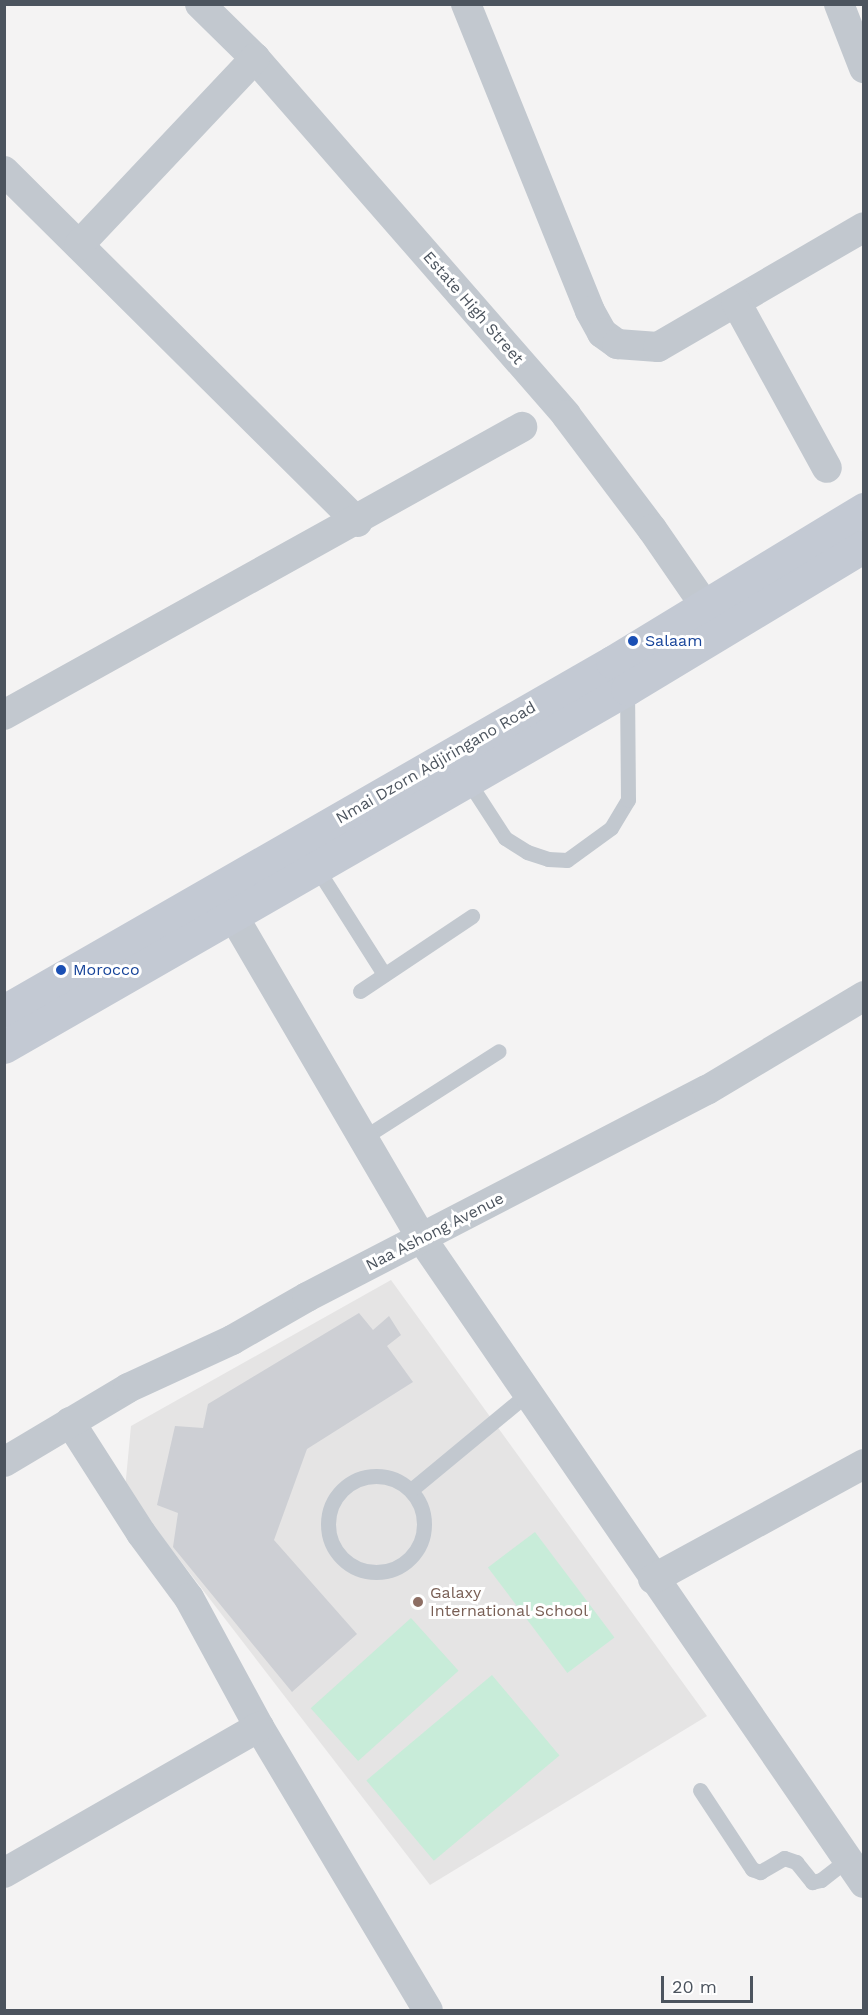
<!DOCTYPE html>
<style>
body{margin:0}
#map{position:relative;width:868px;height:2015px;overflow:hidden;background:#f4f3f3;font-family:"Work Sans",sans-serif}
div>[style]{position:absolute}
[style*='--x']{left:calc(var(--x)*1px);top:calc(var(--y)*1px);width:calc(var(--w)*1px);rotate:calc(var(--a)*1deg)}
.education>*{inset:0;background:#e5e4e4}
.green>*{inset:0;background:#c8ecd9;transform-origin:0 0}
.building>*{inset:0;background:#cdcfd4}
.lane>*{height:15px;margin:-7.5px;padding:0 7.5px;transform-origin:7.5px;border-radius:7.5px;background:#c2c8cf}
.lane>.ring{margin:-7.5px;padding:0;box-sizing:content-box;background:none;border:15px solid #c2c8cf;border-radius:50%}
.street>*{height:30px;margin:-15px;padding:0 15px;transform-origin:15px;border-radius:15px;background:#c2c8cf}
.secondary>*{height:33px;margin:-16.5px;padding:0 16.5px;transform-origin:16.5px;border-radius:16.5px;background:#c3c9d3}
.dots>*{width:16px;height:16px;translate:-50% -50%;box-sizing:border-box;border:3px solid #fff;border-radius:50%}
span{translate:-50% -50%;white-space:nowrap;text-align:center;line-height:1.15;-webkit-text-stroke:6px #fff;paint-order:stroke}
.street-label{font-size:16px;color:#4c545e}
.transit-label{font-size:16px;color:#164399}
.left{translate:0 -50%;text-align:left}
.education-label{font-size:16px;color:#785e54}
.frame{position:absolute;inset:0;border:6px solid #4c545e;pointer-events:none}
.scale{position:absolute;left:661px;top:1976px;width:92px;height:27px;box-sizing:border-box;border:3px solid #4c545e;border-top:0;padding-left:8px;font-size:18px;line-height:21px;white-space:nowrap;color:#4c545e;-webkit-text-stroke:4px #fff;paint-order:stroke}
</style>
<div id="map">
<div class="education">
<i style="clip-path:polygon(391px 1280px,707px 1716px,430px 1885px,125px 1489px,131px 1426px)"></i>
</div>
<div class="green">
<i style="left:535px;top:1532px;width:132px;height:59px;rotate:53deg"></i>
<i style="left:411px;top:1618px;width:71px;height:135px;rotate:48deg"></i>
<i style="left:492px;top:1675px;width:105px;height:164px;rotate:50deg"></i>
</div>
<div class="building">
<i style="clip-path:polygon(359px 1313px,373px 1330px,389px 1316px,401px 1335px,387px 1346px,413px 1382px,307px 1449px,274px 1540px,357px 1634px,292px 1692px,173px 1547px,178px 1513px,157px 1505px,175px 1426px,203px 1428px,208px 1404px)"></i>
</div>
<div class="lane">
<i style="--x:468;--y:781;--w:68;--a:57"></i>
<i style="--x:505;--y:838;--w:26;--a:32"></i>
<i style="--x:527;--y:852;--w:22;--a:18"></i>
<i style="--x:548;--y:859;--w:19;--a:3"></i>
<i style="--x:567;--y:860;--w:54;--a:-36"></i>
<i style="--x:611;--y:828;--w:33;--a:-59"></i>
<i style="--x:628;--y:800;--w:111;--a:-90.5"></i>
<i style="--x:316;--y:867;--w:127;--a:57.6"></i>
<i style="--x:360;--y:991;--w:135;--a:-33.8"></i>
<i style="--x:363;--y:1138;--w:161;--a:-32.6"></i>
<i class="ring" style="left:328px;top:1476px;width:81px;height:81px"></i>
<i style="--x:411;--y:1490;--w:151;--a:-39.6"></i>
<i style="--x:700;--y:1790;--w:95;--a:56.6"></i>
<i style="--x:752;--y:1869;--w:9;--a:21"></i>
<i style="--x:760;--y:1872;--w:28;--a:-30"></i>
<i style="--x:784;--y:1858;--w:13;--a:18"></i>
<i style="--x:796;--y:1862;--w:26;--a:51"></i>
<i style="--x:812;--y:1882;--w:9;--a:-13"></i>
<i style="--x:821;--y:1880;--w:34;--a:-38"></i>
</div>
<div class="street">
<i style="--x:200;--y:4;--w:77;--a:44.5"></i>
<i style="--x:255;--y:58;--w:473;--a:48.9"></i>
<i style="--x:566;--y:415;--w:143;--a:53"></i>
<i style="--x:652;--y:529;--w:118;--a:55.4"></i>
<i style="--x:466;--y:4;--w:331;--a:68"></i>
<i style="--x:590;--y:311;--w:25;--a:61"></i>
<i style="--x:602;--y:333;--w:19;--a:36"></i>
<i style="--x:617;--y:344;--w:41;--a:4.2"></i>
<i style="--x:658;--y:347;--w:238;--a:-30.2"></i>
<i style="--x:839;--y:4;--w:69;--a:68.7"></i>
<i style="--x:4;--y:171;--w:498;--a:44.8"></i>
<i style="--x:79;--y:245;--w:257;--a:-46.7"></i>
<i style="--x:736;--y:302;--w:189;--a:61.3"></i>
<i style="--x:4;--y:715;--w:593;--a:-29.07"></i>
<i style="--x:221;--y:895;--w:398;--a:59.7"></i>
<i style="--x:422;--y:1239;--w:781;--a:55.54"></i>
<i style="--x:70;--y:1422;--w:132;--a:57.4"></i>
<i style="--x:141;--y:1533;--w:81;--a:53.6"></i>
<i style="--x:189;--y:1598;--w:147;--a:61.5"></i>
<i style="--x:259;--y:1727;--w:330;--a:59.2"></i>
<i style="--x:4;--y:1462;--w:144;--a:-30.8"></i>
<i style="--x:128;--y:1388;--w:115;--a:-24.8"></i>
<i style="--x:232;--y:1340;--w:86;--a:-29.8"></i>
<i style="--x:307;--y:1297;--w:450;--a:-27.4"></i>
<i style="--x:707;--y:1090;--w:183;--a:-30.9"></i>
<i style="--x:653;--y:1579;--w:240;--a:-28.6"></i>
<i style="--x:4;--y:1873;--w:294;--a:-29.8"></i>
</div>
<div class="secondary">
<i style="--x:4;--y:1011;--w:701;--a:-29.86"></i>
<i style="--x:612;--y:662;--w:295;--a:-31.3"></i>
<i style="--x:4;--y:1047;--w:719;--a:-29.88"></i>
<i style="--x:627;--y:689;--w:277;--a:-31.1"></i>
</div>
<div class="dots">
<i style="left:633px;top:641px;background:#1a4fb4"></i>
<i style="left:61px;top:970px;background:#1a4fb4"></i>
<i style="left:418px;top:1602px;background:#8d6e63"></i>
</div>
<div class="street-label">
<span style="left:473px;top:308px;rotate:49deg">Estate High Street</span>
<span style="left:436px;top:763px;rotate:-30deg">Nmai Dzorn Adjiringano Road</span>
<span style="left:435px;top:1232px;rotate:-27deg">Naa Ashong Avenue</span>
</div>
<div class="transit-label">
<span class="left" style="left:645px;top:641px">Salaam</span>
<span class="left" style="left:73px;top:970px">Morocco</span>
</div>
<div class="education-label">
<span class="left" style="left:430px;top:1602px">Galaxy<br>International School</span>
</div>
<div class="frame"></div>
<div class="scale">20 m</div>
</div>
